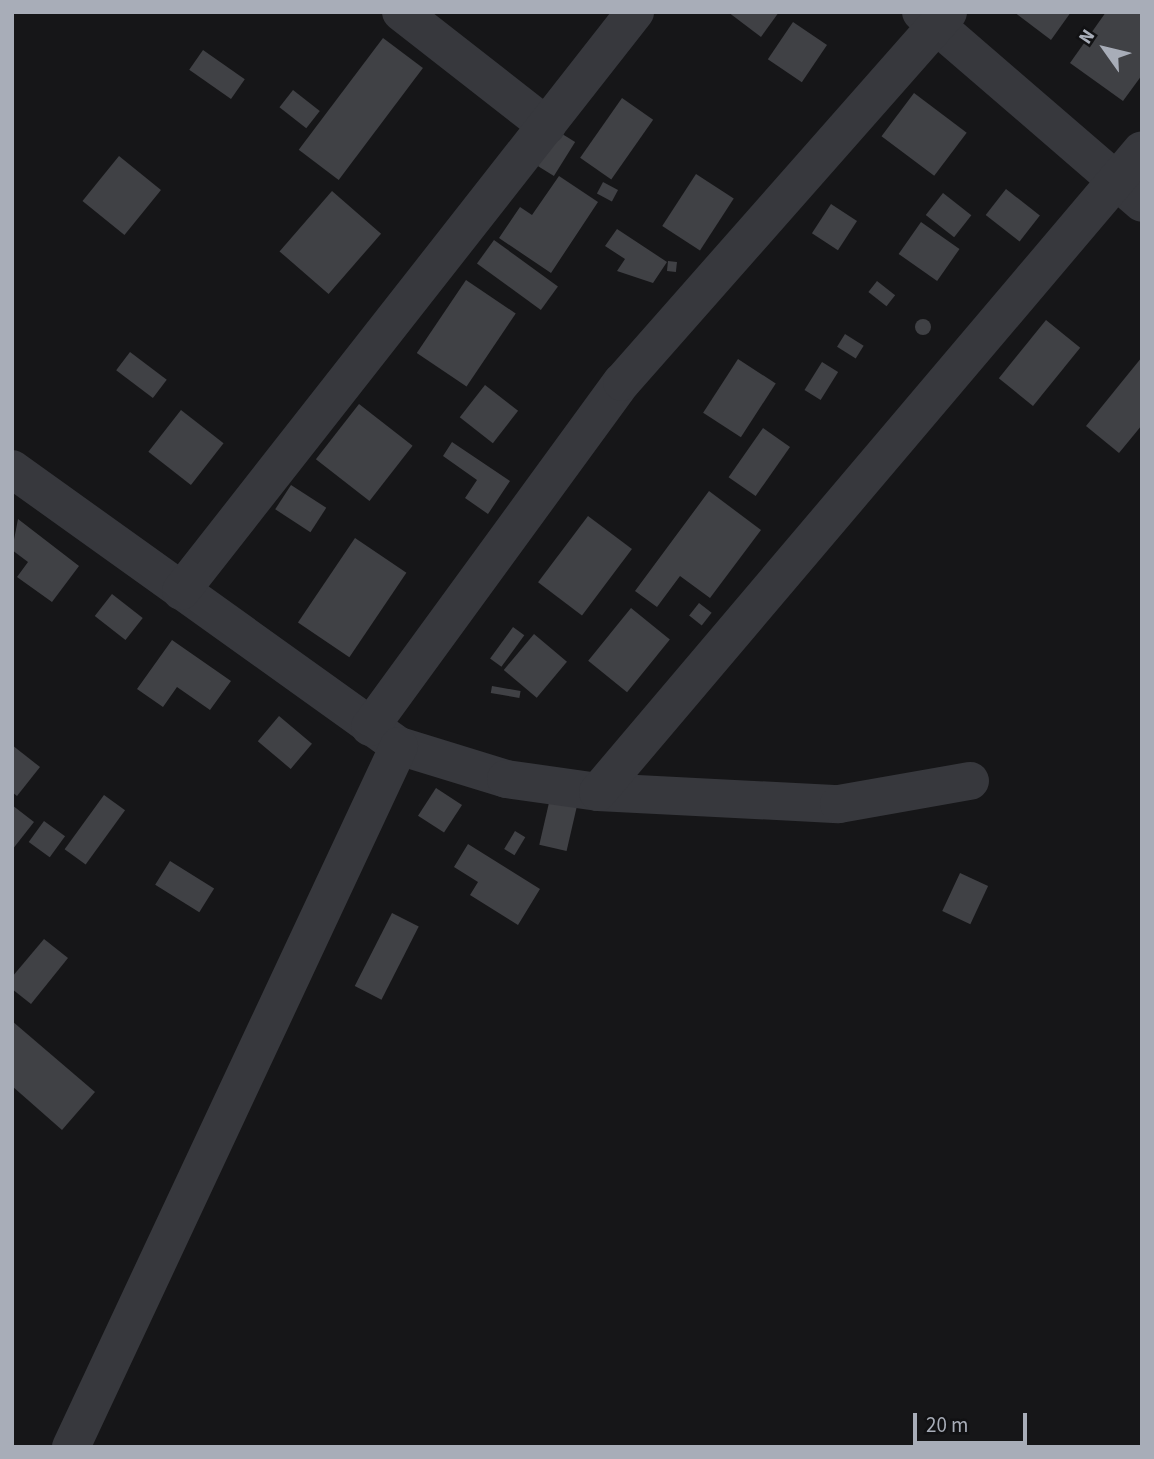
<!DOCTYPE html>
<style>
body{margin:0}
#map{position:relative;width:1154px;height:1459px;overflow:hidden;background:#161618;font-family:"Source Sans 3",sans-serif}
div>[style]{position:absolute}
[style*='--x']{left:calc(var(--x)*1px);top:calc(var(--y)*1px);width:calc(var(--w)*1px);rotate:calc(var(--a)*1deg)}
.building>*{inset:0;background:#404145;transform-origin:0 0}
.round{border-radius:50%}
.minor>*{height:38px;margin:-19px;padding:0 19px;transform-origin:19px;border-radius:19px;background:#37383d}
span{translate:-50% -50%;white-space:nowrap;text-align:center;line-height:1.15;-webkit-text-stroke:5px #111113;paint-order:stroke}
.frame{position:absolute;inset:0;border:14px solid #a8adb8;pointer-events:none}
.north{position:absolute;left:1070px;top:14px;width:70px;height:70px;-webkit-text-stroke:5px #111113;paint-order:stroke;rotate:304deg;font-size:19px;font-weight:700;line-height:28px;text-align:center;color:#a8adb8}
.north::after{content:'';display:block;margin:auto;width:24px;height:32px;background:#a8adb8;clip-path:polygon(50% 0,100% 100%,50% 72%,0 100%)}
.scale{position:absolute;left:913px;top:1413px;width:114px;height:32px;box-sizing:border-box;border:4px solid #a8adb8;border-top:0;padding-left:9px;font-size:21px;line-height:24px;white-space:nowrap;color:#a8adb8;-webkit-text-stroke:5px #111113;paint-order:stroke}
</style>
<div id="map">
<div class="building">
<i style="clip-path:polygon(728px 12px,779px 12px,761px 37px)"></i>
<i style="clip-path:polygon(1014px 12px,1071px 12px,1051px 40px)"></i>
<i style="clip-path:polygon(1106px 12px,1142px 12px,1142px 75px,1123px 101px,1070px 63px)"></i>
<i style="left:793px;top:22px;width:41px;height:45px;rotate:34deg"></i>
<i style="left:383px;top:38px;width:50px;height:140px;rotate:37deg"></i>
<i style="left:203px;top:50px;width:51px;height:24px;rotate:35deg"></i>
<i style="left:293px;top:90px;width:34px;height:22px;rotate:38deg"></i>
<i style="left:914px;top:93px;width:66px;height:54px;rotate:37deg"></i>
<i style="left:622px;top:98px;width:38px;height:73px;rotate:35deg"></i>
<i style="left:559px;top:132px;width:19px;height:40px;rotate:32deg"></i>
<i style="left:119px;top:156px;width:54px;height:58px;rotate:39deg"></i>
<i style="left:696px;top:174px;width:45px;height:62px;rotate:33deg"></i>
<i style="clip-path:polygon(559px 176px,598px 202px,551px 273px,499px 238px,520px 207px,532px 215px)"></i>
<i style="left:603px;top:182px;width:17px;height:13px;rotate:28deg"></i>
<i style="left:1006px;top:189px;width:43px;height:33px;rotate:38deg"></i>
<i style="left:332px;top:191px;width:65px;height:80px;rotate:41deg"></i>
<i style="left:943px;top:193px;width:36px;height:28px;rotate:38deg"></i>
<i style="left:831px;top:204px;width:31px;height:35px;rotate:33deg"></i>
<i style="left:921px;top:222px;width:47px;height:39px;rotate:35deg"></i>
<i style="clip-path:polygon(617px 229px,667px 262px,653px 283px,617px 271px,625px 259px,605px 246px)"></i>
<i style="left:494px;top:240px;width:79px;height:29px;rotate:36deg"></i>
<i style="left:668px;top:261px;width:9px;height:10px;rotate:6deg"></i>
<i style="left:466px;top:280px;width:60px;height:88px;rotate:34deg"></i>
<i style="left:877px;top:281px;width:23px;height:14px;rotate:38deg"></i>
<i class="round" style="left:915px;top:319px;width:16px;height:16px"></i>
<i style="left:1046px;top:320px;width:44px;height:75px;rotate:39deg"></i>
<i style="left:845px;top:334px;width:22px;height:15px;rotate:32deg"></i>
<i style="left:130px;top:352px;width:46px;height:23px;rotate:37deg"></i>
<i style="clip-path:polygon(1142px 357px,1142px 425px,1119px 453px,1086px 426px)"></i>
<i style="left:738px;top:359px;width:45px;height:64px;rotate:33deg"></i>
<i style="left:822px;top:362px;width:19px;height:33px;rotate:32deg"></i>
<i style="left:485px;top:385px;width:42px;height:41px;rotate:38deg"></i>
<i style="left:359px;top:404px;width:68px;height:70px;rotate:38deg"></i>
<i style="left:181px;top:410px;width:54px;height:53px;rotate:38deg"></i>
<i style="left:763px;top:428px;width:33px;height:60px;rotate:35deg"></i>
<i style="clip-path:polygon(452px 442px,510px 481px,488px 514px,465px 498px,477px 480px,443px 456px)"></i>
<i style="left:291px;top:485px;width:42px;height:29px;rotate:33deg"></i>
<i style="clip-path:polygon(709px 491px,761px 530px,710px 598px,680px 576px,657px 607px,635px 591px)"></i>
<i style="left:588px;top:516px;width:55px;height:83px;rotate:37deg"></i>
<i style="clip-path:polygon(18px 519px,79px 566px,52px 602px,17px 577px,28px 562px,12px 550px)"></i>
<i style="left:355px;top:538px;width:62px;height:102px;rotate:34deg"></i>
<i style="left:112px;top:594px;width:39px;height:28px;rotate:38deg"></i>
<i style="left:699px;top:603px;width:16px;height:16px;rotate:38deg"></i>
<i style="left:631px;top:608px;width:50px;height:68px;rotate:39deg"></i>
<i style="left:513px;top:627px;width:14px;height:39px;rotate:36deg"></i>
<i style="left:534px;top:634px;width:43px;height:47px;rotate:40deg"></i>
<i style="clip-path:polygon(172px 640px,231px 681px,210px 710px,177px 687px,163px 707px,137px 689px)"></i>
<i style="left:492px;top:686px;width:29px;height:7px;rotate:10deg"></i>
<i style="left:279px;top:716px;width:43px;height:33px;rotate:40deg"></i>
<i style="clip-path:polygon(12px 745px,40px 767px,17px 796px,12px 792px)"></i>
<i style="left:436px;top:788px;width:31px;height:33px;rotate:33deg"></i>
<i style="left:551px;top:794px;width:28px;height:52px;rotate:13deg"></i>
<i style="left:104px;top:795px;width:26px;height:67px;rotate:36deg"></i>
<i style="clip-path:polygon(12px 805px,34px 822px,12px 850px)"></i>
<i style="left:44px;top:821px;width:26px;height:26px;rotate:36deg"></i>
<i style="left:515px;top:831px;width:12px;height:21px;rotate:31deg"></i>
<i style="clip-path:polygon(468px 844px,540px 889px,518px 925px,470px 895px,478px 882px,454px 867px)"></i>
<i style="left:170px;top:861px;width:52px;height:28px;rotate:32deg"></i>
<i style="left:960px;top:873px;width:31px;height:42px;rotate:25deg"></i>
<i style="left:392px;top:913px;width:30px;height:82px;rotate:27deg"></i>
<i style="clip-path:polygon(44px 939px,68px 958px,31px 1004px,12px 989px,12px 977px)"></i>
<i style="clip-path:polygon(12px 1021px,95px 1092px,62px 1130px,12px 1086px)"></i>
</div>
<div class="minor">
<i style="--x:401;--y:12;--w:185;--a:38"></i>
<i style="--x:921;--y:12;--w:292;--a:40.8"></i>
<i style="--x:12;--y:469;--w:476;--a:35.6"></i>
<i style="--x:399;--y:746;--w:112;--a:17.1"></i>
<i style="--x:506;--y:779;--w:93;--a:8"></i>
<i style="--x:598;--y:792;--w:241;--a:2.9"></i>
<i style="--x:839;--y:804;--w:133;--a:-10"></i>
<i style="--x:181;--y:591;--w:736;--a:-51.9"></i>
<i style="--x:370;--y:727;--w:427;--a:-53.9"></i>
<i style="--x:622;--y:382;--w:493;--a:-48.6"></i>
<i style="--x:598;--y:792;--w:841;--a:-49.72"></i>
<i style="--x:71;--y:1447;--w:774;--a:-64.92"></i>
</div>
<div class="frame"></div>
<div class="north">N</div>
<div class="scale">20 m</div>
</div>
